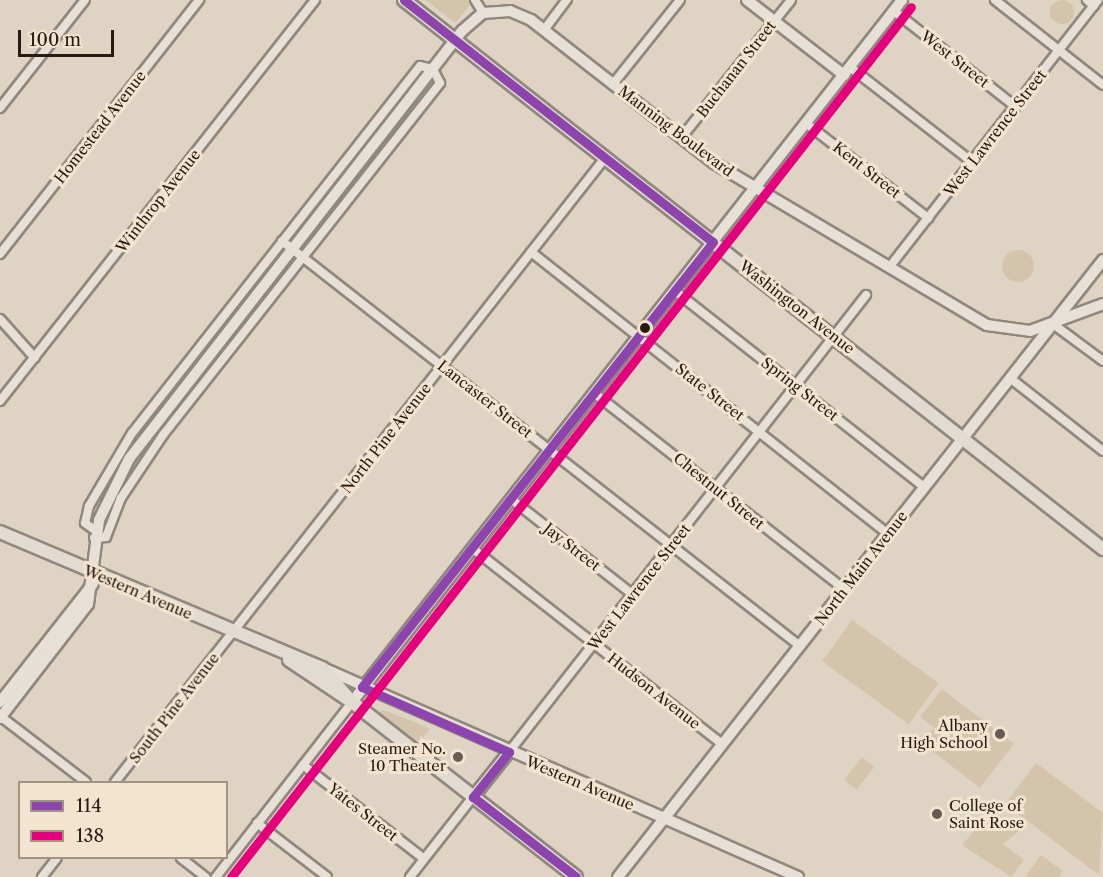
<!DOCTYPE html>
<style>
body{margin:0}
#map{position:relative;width:1103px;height:877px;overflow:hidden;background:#dfd4c3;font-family:"Libre Caslon Text",serif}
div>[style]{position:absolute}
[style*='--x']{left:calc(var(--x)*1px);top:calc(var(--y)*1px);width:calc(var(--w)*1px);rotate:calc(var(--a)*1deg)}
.green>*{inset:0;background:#d4c4ac;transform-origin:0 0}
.round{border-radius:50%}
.roads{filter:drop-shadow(2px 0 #90887e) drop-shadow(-2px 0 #90887e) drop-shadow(0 2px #90887e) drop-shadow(0 -2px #90887e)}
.street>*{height:8px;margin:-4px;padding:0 4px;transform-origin:4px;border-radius:4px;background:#e7e0d7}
.secondary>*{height:10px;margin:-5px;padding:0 5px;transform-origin:5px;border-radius:5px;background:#e7e0d7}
.primary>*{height:12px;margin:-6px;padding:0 6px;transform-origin:6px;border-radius:6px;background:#e2dbd1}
.bus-1>*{height:9px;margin:-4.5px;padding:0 4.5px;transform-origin:4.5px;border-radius:4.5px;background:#8e44ad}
.bus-2>*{height:9px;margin:-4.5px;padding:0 4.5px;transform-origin:4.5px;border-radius:4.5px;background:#e5007d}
.dots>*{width:16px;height:16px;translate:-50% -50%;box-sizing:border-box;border:3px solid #f3e4d0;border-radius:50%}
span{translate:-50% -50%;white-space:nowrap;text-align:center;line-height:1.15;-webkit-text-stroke:6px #f3e4d0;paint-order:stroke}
.street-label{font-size:15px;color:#271b13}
.poi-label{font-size:15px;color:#271b13}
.right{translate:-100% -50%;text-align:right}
.left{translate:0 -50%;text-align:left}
.legend{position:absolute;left:18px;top:781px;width:210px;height:78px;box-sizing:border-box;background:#f3e4d0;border:2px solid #a19484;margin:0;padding:8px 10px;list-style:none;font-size:18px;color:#271b13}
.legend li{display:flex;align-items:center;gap:12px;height:30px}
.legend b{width:30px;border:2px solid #a19484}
.scale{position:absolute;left:18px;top:30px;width:96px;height:27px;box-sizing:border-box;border:3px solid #271b13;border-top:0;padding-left:8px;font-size:18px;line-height:21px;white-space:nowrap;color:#271b13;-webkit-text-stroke:4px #f3e4d0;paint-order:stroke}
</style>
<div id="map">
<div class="green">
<i style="clip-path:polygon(426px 0,468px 0,469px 6px,455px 23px)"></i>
<i class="round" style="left:1050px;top:0;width:24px;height:24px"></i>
<i class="round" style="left:1002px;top:250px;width:32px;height:32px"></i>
<i style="left:852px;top:620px;width:107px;height:51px;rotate:36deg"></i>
<i style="clip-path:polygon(942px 689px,1014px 744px,980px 788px,922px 743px,934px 728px,920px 717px)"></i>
<i style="clip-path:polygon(383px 710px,402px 717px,430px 729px,418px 744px,378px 713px)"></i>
<i style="left:862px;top:757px;width:16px;height:29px;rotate:38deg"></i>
<i style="clip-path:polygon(1036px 763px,1103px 813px,1099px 875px,1005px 804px)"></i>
<i style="clip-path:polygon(996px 813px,1019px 831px,1003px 844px,1024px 860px,1011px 877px,962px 845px,988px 814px)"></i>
<i style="clip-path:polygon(1041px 855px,1063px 871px,1059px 877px,1025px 877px)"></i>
</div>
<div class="roads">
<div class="street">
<i style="--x:475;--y:0;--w:15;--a:58"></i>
<i style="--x:995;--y:0;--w:137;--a:38.2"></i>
<i style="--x:1087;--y:0;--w:9;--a:41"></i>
<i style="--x:894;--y:11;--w:155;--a:38.2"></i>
<i style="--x:544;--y:30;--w:38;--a:-53"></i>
<i style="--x:850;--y:67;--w:155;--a:37.9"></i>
<i style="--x:613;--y:84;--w:107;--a:-51.4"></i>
<i style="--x:0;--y:108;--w:137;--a:-51.8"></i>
<i style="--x:806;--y:123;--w:155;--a:37.9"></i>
<i style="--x:681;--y:138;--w:176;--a:-51.4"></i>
<i style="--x:282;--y:241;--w:658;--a:38.02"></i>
<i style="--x:531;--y:252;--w:454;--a:38.3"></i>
<i style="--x:0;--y:254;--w:323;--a:-51.9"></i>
<i style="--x:891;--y:265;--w:336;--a:-52"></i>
<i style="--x:675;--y:291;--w:317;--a:38.2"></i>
<i style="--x:0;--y:319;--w:52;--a:48.1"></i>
<i style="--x:1053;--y:324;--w:62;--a:36.5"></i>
<i style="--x:1010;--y:378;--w:118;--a:38.1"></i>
<i style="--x:594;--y:393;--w:318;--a:38.1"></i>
<i style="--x:0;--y:401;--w:510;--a:-51.85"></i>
<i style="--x:511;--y:499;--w:154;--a:38.1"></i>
<i style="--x:94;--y:538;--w:12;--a:-5"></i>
<i style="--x:106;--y:537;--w:42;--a:-69"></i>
<i style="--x:121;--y:498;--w:76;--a:-56.3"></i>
<i style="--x:163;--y:435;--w:448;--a:-51.8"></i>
<i style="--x:440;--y:83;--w:16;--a:-117"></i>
<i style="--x:433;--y:69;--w:13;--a:-167"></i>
<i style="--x:420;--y:66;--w:467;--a:128.1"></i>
<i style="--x:132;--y:433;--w:85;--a:120.5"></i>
<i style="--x:89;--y:506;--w:17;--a:103"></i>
<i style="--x:85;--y:523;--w:14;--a:36"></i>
<i style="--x:472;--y:548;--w:318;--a:38.1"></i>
<i style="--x:0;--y:716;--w:108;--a:37.5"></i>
<i style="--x:509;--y:752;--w:580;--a:-52"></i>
<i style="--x:303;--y:765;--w:153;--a:37.8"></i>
<i style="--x:115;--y:782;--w:793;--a:-51.86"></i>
<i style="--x:257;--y:823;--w:88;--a:37.6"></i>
<i style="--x:181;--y:858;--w:31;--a:38"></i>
<i style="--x:42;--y:877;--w:24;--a:-52"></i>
<i style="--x:216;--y:877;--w:222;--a:-52.1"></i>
<i style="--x:410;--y:877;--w:102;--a:-51.8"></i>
</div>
<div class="secondary">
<i style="--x:747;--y:0;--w:123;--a:37.7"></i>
<i style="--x:323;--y:668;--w:519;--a:23.75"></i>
<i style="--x:0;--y:702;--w:150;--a:-51.8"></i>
<i style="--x:352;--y:702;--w:892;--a:-51.92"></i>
<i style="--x:0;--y:718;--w:144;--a:-52.3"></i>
<i style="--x:88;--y:604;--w:85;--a:-82.5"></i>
<i style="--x:99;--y:520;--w:68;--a:-63.8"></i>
<i style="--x:129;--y:459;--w:542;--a:-52.12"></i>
<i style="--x:462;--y:31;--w:28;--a:-41"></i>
<i style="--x:483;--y:13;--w:27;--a:-4"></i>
<i style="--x:510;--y:11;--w:23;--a:23"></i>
<i style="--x:531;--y:20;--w:232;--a:38"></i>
<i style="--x:714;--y:163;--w:317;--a:30.7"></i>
<i style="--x:987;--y:325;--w:43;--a:7.9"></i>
<i style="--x:1030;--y:331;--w:78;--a:-20.3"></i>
<i style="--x:473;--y:797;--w:58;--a:-51.3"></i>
<i style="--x:618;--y:877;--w:785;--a:-51.83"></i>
</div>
<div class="primary">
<i style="--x:404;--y:0;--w:889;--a:38.15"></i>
<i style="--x:0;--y:532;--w:350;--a:22.9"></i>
<i style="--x:322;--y:668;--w:45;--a:48.6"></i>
<i style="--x:289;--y:660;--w:76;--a:33.7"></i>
<i style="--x:352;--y:702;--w:284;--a:38"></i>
</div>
</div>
<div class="bus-1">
<i style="--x:404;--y:0;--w:392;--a:38.1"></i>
<i style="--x:713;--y:242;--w:567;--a:128.27"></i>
<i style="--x:362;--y:687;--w:161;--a:23.9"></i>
<i style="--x:509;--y:752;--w:58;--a:128.7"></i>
<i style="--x:473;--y:797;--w:130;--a:37.8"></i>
</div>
<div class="bus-2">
<i style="--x:231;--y:877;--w:1104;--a:-51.99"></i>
</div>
<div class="dots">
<i style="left:645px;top:328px;background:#271b13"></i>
<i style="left:1000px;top:734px;background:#675c51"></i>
<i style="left:458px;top:757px;background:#675c51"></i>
<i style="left:937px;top:814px;background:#675c51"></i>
</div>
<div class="street-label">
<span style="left:955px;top:59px;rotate:38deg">West Street</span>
<span style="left:736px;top:69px;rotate:-52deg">Buchanan Street</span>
<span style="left:100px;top:127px;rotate:-52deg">Homestead Avenue</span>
<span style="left:676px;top:131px;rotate:37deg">Manning Boulevard</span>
<span style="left:995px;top:133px;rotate:-52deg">West Lawrence Street</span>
<span style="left:867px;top:170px;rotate:38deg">Kent Street</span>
<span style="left:158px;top:201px;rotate:-52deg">Winthrop Avenue</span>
<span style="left:797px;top:307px;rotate:38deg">Washington Avenue</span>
<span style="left:800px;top:389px;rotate:38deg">Spring Street</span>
<span style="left:710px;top:392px;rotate:38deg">State Street</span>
<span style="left:485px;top:399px;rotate:38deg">Lancaster Street</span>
<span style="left:386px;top:438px;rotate:-52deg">North Pine Avenue</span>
<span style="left:719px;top:491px;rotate:39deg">Chestnut Street</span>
<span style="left:572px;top:547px;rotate:38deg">Jay Street</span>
<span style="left:861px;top:568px;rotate:-52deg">North Main Avenue</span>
<span style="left:639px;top:587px;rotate:-52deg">West Lawrence Street</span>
<span style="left:138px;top:592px;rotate:23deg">Western Avenue</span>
<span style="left:654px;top:691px;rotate:38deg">Hudson Avenue</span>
<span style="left:174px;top:708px;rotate:-52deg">South Pine Avenue</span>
<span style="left:580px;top:783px;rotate:23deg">Western Avenue</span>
<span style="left:363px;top:812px;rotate:38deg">Yates Street</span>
</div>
<div class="poi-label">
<span class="right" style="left:988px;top:734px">Albany<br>High School</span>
<span class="right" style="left:446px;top:757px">Steamer No.<br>10 Theater</span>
<span class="left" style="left:949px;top:814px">College of<br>Saint Rose</span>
</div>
<ul class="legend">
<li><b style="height:8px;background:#8e44ad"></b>114</li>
<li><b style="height:8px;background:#e5007d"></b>138</li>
</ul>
<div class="scale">100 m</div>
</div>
